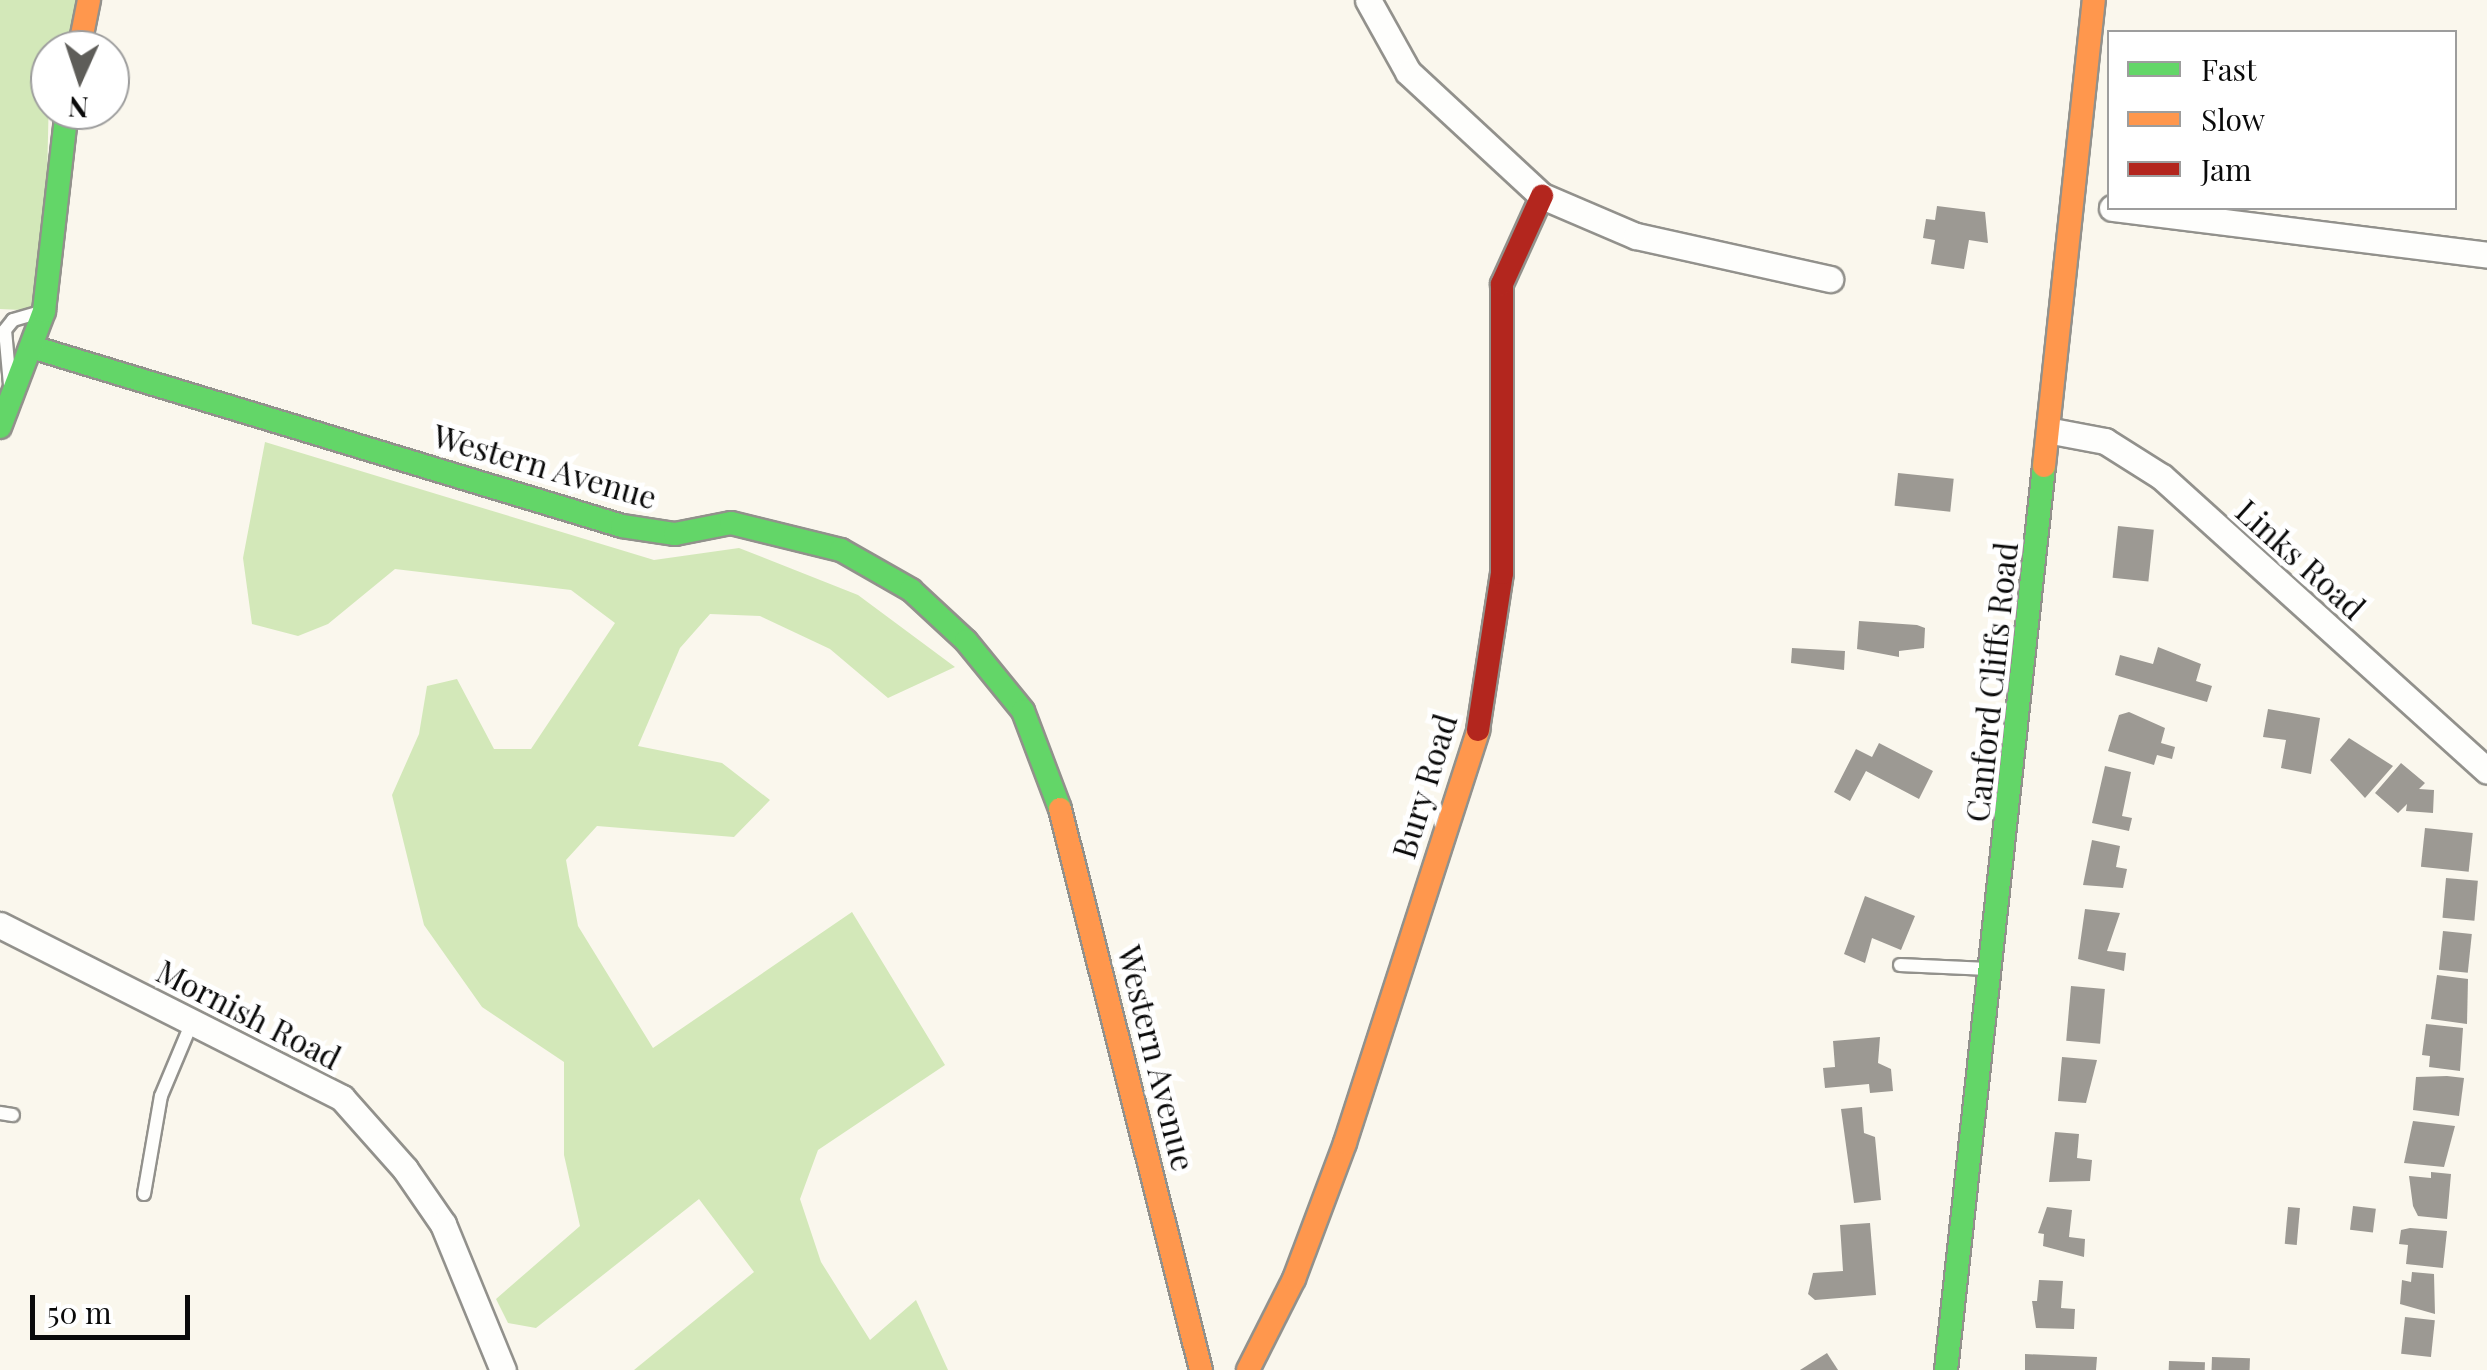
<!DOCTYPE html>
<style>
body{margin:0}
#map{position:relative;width:2487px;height:1370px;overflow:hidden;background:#faf7ed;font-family:"Playfair Display",serif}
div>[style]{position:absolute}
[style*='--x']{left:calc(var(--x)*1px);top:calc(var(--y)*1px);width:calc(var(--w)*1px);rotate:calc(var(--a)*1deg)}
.forest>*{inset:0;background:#d3e8b9}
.building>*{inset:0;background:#9c9993;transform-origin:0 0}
.roads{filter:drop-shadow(2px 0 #92918c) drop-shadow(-2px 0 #92918c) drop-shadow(0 2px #92918c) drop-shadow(0 -2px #92918c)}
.lane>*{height:12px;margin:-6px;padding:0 6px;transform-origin:6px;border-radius:6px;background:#fefefc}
.street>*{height:25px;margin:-12.5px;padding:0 12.5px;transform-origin:12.5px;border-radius:12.5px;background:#fefefc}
.fast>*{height:22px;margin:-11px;padding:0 11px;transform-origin:11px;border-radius:11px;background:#63d668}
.slow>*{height:22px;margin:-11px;padding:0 11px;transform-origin:11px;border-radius:11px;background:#ff974d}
.jam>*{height:22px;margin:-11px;padding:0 11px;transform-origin:11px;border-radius:11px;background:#b3261e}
span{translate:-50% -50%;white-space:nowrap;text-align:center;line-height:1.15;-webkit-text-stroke:10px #fff;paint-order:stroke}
.street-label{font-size:32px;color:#0a0a0a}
.legend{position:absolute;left:2107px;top:30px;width:350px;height:180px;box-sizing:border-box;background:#fff;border:2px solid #9d9d9d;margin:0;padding:12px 18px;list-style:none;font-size:30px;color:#0a0a0a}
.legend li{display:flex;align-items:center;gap:20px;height:50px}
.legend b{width:50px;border:2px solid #9d9d9d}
.north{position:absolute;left:30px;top:30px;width:100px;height:100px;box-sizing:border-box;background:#fff;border:2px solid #9d9d9d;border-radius:50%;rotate:183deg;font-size:28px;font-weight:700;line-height:40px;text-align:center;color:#0a0a0a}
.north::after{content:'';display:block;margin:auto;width:35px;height:45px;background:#5e5d59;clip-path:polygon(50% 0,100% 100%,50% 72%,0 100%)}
.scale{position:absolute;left:30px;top:1295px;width:160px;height:45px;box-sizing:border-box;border:5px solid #0a0a0a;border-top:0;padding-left:12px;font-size:30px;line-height:35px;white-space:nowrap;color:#0a0a0a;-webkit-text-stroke:8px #fff;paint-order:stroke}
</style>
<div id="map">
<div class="forest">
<i style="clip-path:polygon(0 0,89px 0,79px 50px,50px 50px,44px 311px,0 309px)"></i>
<i style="clip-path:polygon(265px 442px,654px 560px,739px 548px,858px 595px,955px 667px,888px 698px,830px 649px,760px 616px,710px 614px,680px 648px,638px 746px,722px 763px,770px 800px,734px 837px,597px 826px,566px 860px,578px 926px,653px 1048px,852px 912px,945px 1065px,818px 1150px,800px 1199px,821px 1262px,870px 1340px,916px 1300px,948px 1370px,634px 1370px,754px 1272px,699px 1199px,536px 1328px,508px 1323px,496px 1299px,580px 1226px,564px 1155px,564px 1062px,482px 1007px,424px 925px,392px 795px,419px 734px,427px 686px,457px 679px,494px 749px,531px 749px,615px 623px,571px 590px,395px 569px,328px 624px,298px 636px,252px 624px,243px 558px)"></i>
</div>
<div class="building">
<i style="clip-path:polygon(1937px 206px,1985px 212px,1988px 243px,1969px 240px,1964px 269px,1931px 264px,1935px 240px,1923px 238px,1926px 219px,1935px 220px)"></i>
<i style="left:1898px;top:473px;width:56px;height:33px;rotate:6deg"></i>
<i style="left:2118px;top:526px;width:36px;height:52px;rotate:6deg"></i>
<i style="clip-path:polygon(1859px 621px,1917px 625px,1925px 628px,1924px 648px,1899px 651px,1899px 657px,1857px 649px)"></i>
<i style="clip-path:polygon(2158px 647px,2201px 664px,2196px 681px,2212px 686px,2207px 702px,2115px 675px,2120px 655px,2153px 664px)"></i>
<i style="clip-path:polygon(1792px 648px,1845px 651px,1844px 670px,1791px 663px)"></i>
<i style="clip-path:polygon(2268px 709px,2320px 718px,2311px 774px,2281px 768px,2286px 740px,2263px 737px)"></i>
<i style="clip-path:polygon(2129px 712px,2165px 728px,2161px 743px,2175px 747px,2172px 759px,2157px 755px,2154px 765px,2108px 751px,2119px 715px)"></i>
<i style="clip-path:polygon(2349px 738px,2393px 766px,2365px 798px,2330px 760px)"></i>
<i style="clip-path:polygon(1879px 743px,1933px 771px,1919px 799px,1866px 771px,1850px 801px,1834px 792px,1856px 749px,1872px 757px)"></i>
<i style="clip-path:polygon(2401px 763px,2425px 783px,2419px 789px,2434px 790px,2433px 813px,2406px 811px,2407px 804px,2398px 813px,2375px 793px)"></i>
<i style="clip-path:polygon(2105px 766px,2131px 772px,2122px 816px,2132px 818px,2129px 831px,2092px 823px)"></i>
<i style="left:2425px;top:828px;width:48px;height:39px;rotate:6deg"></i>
<i style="clip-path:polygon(2092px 840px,2120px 846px,2116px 867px,2127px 869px,2123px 888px,2083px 885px)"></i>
<i style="left:2446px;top:878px;width:32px;height:40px;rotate:5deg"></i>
<i style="clip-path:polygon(1865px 896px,1915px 916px,1901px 950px,1872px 938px,1865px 963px,1844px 954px)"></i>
<i style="clip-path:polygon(2085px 909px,2120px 913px,2107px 951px,2126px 953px,2124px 971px,2078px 959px)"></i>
<i style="left:2443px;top:931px;width:29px;height:39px;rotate:6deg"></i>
<i style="clip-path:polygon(2437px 975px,2468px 979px,2467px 1024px,2431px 1019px)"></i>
<i style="left:2071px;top:986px;width:34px;height:55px;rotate:5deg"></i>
<i style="clip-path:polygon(2426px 1024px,2463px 1028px,2460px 1071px,2429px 1067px,2430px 1056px,2422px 1055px)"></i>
<i style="clip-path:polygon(1880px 1037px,1878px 1063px,1891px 1069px,1893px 1091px,1870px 1093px,1869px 1084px,1825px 1088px,1823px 1068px,1835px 1067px,1833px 1041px)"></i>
<i style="clip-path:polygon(2062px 1057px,2097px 1060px,2086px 1103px,2058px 1101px)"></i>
<i style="clip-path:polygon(2447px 1076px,2464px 1078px,2459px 1116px,2413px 1110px,2416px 1077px)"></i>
<i style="clip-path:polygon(1862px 1107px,1864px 1133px,1875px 1137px,1881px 1200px,1854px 1203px,1841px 1109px)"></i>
<i style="clip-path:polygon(2413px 1121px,2455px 1126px,2444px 1167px,2404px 1163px)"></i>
<i style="clip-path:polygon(2055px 1132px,2079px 1134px,2077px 1158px,2092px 1160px,2090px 1181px,2049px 1182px)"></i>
<i style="clip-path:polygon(2431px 1172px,2451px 1174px,2447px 1219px,2418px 1216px,2413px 1206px,2409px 1176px,2431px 1178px)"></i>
<i style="left:2353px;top:1206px;width:23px;height:24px;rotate:7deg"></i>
<i style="clip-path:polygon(2047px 1207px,2072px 1210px,2069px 1237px,2085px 1239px,2084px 1257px,2043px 1246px,2044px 1234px,2038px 1233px)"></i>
<i style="left:2288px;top:1207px;width:12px;height:37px;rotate:5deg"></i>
<i style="clip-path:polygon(1870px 1223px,1876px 1295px,1815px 1300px,1808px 1294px,1813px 1273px,1843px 1271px,1840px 1225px)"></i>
<i style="clip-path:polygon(2410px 1228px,2447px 1231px,2443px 1268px,2406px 1264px,2408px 1245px,2399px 1244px,2401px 1230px)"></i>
<i style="clip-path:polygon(2412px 1272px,2434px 1274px,2435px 1314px,2400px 1304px,2402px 1280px,2411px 1282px)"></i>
<i style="clip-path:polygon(2039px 1280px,2063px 1281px,2061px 1308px,2075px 1309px,2074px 1329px,2036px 1328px,2032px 1301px,2037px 1301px)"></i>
<i style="left:2405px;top:1317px;width:30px;height:37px;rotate:6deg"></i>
<i style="clip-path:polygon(1827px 1353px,1838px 1370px,1800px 1370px)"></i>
<i style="clip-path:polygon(2025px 1354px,2097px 1357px,2096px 1370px,2025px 1370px)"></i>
<i style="left:2212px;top:1357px;width:38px;height:13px;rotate:2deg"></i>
<i style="left:2169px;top:1361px;width:36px;height:9px;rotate:2deg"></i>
</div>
<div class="roads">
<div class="lane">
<i style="--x:10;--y:385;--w:55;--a:-95.2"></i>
<i style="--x:5;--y:330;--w:13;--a:-51"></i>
<i style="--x:13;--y:320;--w:26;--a:-16"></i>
<i style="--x:1900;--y:965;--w:88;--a:2.6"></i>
<i style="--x:0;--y:1113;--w:13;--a:9"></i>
<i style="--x:144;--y:1194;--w:99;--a:-80.2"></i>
<i style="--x:161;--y:1096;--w:82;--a:-67.2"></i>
</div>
<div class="street">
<i style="--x:1368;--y:0;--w:82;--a:60.9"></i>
<i style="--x:1408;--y:72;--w:183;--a:42.8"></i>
<i style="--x:1542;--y:196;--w:102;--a:23.1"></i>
<i style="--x:1636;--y:236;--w:199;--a:12.5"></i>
<i style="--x:2112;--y:208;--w:378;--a:7.1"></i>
<i style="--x:2052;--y:431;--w:54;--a:10.7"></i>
<i style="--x:2105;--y:441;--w:67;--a:32.3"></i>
<i style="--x:2162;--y:477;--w:438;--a:42.1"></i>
<i style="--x:0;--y:925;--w:383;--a:26.8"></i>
<i style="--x:342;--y:1098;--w:95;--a:48.4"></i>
<i style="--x:405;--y:1169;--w:67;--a:55.4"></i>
<i style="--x:443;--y:1224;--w:158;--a:67.7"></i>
</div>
<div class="fast">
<i style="--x:35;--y:348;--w:613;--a:16.87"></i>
<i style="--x:622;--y:526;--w:54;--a:8.6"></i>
<i style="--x:675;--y:534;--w:57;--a:-11.1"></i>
<i style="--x:731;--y:523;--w:113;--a:13.8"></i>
<i style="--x:841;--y:550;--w:81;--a:29.7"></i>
<i style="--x:911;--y:590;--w:75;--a:42.8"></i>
<i style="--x:966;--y:641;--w:90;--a:50.8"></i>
<i style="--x:1023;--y:711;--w:105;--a:69.3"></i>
<i style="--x:0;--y:427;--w:124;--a:-69.2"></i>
<i style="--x:44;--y:311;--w:202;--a:-83.5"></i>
<i style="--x:1946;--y:1370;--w:909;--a:-83.81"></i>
</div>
<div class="slow">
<i style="--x:79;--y:50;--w:51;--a:-78.7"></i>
<i style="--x:2044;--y:466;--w:469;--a:-83.9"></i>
<i style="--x:1060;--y:809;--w:578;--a:75.89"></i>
<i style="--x:1248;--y:1370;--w:102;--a:-63.2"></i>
<i style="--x:1294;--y:1279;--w:145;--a:-69.4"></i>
<i style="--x:1345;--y:1143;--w:434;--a:-72.1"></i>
</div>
<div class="jam">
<i style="--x:1478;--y:730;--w:159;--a:-81.3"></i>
<i style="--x:1502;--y:573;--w:289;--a:-90"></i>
<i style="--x:1502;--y:284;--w:97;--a:-65.6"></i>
</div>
</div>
<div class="street-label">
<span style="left:545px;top:466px;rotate:16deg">Western Avenue</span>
<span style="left:2301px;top:559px;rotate:42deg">Links Road</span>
<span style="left:1991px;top:682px;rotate:-84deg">Canford Cliffs Road</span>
<span style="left:1424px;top:786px;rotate:-73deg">Bury Road</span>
<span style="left:249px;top:1014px;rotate:27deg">Mornish Road</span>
<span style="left:1157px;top:1058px;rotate:76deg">Western Avenue</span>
</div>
<ul class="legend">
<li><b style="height:12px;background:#63d668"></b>Fast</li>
<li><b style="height:12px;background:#ff974d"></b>Slow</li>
<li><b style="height:12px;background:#b3261e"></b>Jam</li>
</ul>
<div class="north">N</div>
<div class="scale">50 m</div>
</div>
